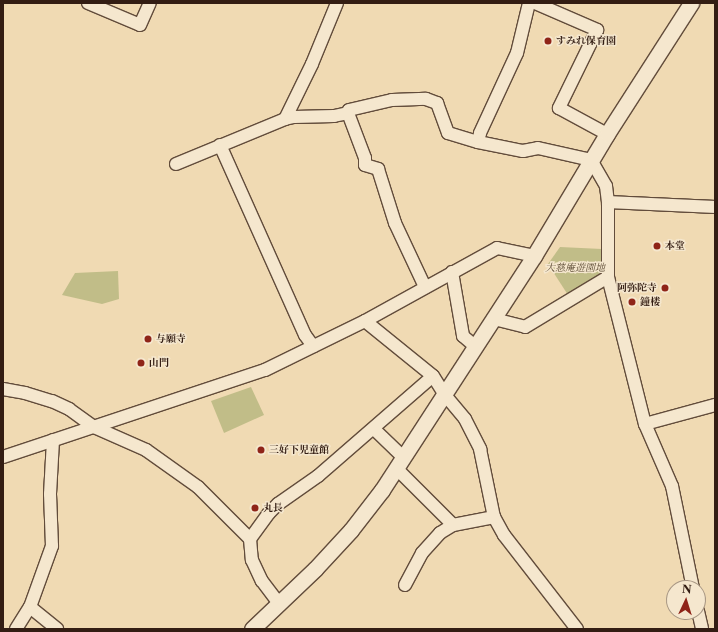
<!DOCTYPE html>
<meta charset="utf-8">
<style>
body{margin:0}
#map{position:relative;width:718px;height:632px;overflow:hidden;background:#f0dab3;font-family:"Libre Caslon Text","Noto Serif JP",serif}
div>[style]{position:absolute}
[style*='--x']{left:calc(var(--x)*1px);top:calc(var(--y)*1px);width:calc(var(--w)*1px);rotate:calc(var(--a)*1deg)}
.green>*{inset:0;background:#c1bd88}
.roads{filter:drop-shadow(1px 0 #624c3b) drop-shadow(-1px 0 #624c3b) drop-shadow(0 1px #624c3b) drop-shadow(0 -1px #624c3b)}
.minor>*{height:12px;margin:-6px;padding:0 6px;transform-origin:6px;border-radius:6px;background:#f5e7ce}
.tertiary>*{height:15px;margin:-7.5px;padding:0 7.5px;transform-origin:7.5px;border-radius:7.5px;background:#f5e7ce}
.dots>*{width:11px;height:11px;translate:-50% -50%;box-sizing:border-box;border:2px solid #f5e7ce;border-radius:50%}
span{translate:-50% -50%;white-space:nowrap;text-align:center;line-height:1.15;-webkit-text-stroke:3px #f5e7ce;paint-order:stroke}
.poi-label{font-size:10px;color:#331d13;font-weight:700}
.left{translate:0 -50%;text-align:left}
.right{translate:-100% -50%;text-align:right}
.park-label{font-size:10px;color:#5e4d36;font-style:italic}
.frame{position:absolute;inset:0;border:4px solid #331d13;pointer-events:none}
.north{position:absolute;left:666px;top:580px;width:40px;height:40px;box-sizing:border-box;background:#f5e7ce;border:1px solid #a79683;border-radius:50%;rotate:4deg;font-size:11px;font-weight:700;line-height:16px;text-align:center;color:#331d13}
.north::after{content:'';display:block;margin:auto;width:14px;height:18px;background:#8f2418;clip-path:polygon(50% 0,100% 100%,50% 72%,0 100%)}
</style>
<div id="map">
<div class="green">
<i style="clip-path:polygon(560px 247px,602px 249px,600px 278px,568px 295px,548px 264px)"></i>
<i style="clip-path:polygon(118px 271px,119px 299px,102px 304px,62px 295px,75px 273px)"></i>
<i style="clip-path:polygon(251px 387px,264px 415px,224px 433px,211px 401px)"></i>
</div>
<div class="roads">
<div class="minor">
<i style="--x:88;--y:3;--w:56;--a:22.9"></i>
<i style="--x:140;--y:25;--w:24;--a:-66"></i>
<i style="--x:337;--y:3;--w:66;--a:112.3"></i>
<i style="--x:312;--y:64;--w:61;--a:116.1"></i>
<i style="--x:285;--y:119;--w:9;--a:-13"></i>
<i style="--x:294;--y:117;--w:40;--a:-1.4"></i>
<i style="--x:334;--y:116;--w:14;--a:-12"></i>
<i style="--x:348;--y:113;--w:3;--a:-72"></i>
<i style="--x:349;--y:110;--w:44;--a:-13.1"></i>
<i style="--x:392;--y:100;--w:34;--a:-2"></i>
<i style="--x:426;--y:99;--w:12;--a:20"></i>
<i style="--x:437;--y:103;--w:32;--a:70"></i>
<i style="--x:448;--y:133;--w:31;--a:17"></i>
<i style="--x:478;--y:142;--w:46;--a:11.3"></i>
<i style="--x:523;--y:151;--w:15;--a:-11"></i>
<i style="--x:538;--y:148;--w:54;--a:12.8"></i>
<i style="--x:591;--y:160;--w:30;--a:60"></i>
<i style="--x:606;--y:186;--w:16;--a:83"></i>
<i style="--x:608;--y:202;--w:75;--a:90"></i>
<i style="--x:608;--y:277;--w:152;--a:75.9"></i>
<i style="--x:645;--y:424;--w:68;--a:66.5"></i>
<i style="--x:672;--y:486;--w:104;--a:78.4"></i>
<i style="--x:535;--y:3;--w:68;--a:23.5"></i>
<i style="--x:597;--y:30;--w:87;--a:116"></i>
<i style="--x:559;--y:108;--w:55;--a:28.4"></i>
<i style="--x:348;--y:113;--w:48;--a:69.3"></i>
<i style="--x:365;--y:158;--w:7;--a:90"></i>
<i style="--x:365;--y:165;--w:14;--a:17"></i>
<i style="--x:378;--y:169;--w:57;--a:72.5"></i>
<i style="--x:395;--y:223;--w:71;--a:64.9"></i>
<i style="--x:478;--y:142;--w:9;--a:-77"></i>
<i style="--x:480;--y:133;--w:88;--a:-65.2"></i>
<i style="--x:517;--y:53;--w:51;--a:-76.5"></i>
<i style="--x:220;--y:145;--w:208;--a:65.9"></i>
<i style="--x:305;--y:335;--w:14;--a:54"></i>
<i style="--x:176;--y:164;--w:118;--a:-22.4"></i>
<i style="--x:608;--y:202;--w:107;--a:2.7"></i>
<i style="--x:452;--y:272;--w:65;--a:80.2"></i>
<i style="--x:463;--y:336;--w:16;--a:40"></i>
<i style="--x:494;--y:319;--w:32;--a:14"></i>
<i style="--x:525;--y:327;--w:97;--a:-31.1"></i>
<i style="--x:365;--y:321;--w:87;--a:39"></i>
<i style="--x:433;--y:376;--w:22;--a:58"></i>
<i style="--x:445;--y:395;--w:31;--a:50"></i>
<i style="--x:465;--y:419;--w:34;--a:63"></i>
<i style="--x:480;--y:449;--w:69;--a:78.4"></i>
<i style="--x:494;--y:517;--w:21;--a:61"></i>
<i style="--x:504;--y:535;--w:119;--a:52.2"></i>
<i style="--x:3;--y:389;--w:22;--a:10"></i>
<i style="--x:25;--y:393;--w:28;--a:17"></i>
<i style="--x:52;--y:401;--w:19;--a:25"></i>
<i style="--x:69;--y:409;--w:31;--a:36"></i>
<i style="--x:94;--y:427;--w:57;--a:23.9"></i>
<i style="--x:146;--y:450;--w:64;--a:35.4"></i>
<i style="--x:198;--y:487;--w:74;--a:45"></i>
<i style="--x:250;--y:539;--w:32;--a:-54"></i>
<i style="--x:269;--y:513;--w:13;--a:-45"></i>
<i style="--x:278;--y:504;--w:49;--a:-35"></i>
<i style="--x:318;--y:476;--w:152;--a:-41"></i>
<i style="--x:645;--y:424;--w:73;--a:-15.2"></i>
<i style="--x:374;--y:429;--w:42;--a:44"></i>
<i style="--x:3;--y:457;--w:276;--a:-18.4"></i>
<i style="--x:265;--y:370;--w:111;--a:-26.1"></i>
<i style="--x:365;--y:321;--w:151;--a:-28.9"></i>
<i style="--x:497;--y:248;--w:38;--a:12"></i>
<i style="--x:397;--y:469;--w:79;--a:45"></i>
<i style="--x:250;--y:539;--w:21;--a:85"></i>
<i style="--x:252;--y:560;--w:23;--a:65"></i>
<i style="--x:262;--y:581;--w:30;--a:53"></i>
<i style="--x:405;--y:585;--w:36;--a:-62"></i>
<i style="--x:422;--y:553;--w:27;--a:-48"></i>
<i style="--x:440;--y:533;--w:15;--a:-32"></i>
<i style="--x:453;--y:525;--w:42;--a:-11"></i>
<i style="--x:30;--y:607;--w:35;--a:39"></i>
<i style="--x:698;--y:611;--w:18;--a:77"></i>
<i style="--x:16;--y:629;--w:26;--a:-58"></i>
<i style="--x:30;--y:607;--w:65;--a:-70.2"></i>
<i style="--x:52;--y:546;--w:52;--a:-92.2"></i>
<i style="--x:50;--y:494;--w:54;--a:-86.8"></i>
</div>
<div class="tertiary">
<i style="--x:252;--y:629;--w:87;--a:-43.6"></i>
<i style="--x:315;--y:569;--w:53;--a:-47.3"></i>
<i style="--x:351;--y:530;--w:51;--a:-52.2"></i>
<i style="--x:382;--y:490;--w:279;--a:-57"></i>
<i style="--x:534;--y:256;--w:142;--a:-59.1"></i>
<i style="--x:607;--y:134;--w:156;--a:-57.3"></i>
</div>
</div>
<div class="dots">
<i style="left:548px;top:41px;background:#8f2418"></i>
<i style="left:657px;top:246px;background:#8f2418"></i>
<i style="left:665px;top:288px;background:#8f2418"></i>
<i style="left:632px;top:302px;background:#8f2418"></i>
<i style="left:148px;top:339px;background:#8f2418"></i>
<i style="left:141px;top:363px;background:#8f2418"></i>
<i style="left:261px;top:450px;background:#8f2418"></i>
<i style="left:255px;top:508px;background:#8f2418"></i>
</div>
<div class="poi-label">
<span class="left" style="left:556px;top:41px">すみれ保育園</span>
<span class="left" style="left:665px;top:246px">本堂</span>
<span class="right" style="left:657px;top:288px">阿弥陀寺</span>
<span class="left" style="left:640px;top:302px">鐘楼</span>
<span class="left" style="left:156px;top:339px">与願寺</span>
<span class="left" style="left:149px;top:363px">山門</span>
<span class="left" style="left:269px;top:450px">三好下児童館</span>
<span class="left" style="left:263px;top:508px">丸長</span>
</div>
<div class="park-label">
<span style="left:575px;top:268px">大慈庵遊園地</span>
</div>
<div class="frame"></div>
<div class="north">N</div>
</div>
